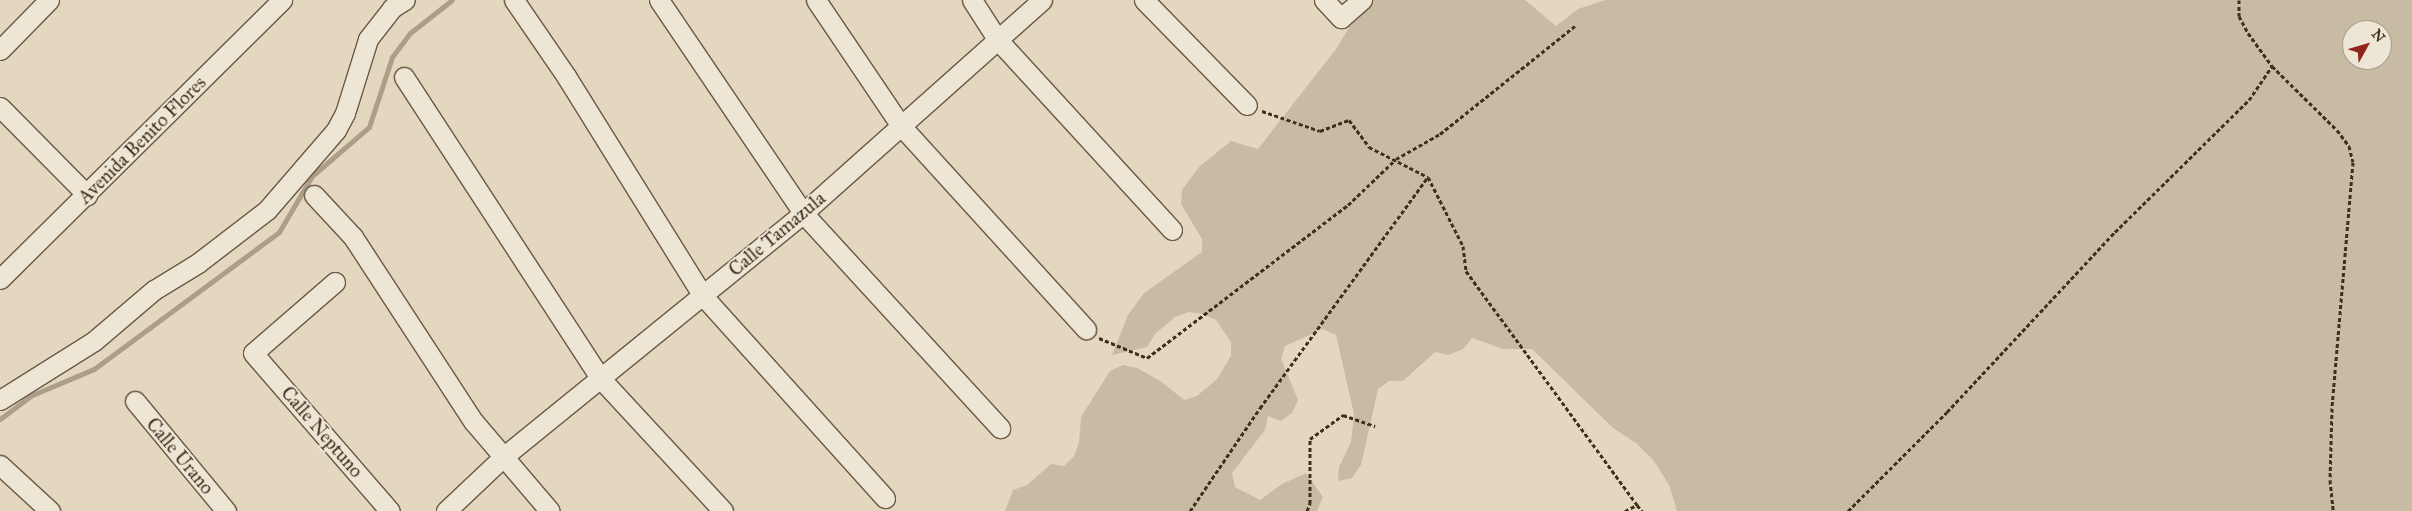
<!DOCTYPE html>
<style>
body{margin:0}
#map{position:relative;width:2412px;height:511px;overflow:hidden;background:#e3d8bf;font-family:"IM FELL Great Primer",serif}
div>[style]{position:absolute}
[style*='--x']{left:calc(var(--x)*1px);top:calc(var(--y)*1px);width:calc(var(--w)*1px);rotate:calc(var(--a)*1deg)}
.green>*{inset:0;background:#c8bba3}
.stream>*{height:5px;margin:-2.5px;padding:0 2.5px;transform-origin:2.5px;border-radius:2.5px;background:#ad9e88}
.path>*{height:3px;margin-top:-1.5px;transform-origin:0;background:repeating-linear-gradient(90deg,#432d1d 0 4px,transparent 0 6.5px)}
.roads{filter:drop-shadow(1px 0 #6b5846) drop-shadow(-1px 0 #6b5846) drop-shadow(0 1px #6b5846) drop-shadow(0 -1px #6b5846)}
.minor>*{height:19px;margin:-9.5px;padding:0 9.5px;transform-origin:9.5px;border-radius:9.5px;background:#ede6d5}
span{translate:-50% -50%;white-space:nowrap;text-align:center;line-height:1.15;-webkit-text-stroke:4px #ede6d5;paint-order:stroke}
.street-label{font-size:19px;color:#432d1d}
.north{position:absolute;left:2342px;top:20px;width:50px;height:50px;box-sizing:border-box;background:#ede6d5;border:1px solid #a99c8b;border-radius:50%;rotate:51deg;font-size:14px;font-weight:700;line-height:20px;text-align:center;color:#432d1d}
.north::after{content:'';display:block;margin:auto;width:18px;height:22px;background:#8f2418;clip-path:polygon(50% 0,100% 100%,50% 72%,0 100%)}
</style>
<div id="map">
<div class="green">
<i style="clip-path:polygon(evenodd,1366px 0,1525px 0,1556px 26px,1578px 9px,1605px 0,2412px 0,2412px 511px,1677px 511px,1669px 485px,1654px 461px,1636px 443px,1613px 428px,1532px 349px,1503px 349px,1472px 338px,1463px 349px,1449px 355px,1435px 352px,1403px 381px,1389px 381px,1378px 389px,1361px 465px,1352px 478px,1338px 481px,1339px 467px,1351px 442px,1354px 414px,1336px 335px,1323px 329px,1285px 346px,1281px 359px,1298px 400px,1292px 413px,1281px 421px,1268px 416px,1265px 430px,1232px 473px,1235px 487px,1260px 500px,1282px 484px,1306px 473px,1323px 497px,1317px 511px,1005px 511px,1013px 490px,1027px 485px,1051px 464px,1064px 466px,1074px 456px,1079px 443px,1081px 417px,1110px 371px,1123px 365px,1137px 368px,1162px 382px,1184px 400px,1197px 396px,1217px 379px,1231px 356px,1231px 342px,1216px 320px,1203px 314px,1189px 312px,1175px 317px,1155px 334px,1147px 347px,1112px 355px,1128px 315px,1144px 293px,1202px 252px,1202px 239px,1181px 204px,1182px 190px,1199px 167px,1231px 141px,1258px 149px,1336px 49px,1366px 0,2352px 30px,2382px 30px,2382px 60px,2352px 60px,2352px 30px)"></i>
</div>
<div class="stream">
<i style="--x:0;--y:419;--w:38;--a:-37"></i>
<i style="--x:30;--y:396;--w:69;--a:-22.9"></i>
<i style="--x:94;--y:369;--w:230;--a:-36.5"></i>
<i style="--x:279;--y:232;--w:65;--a:-59.5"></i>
<i style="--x:312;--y:176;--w:75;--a:-40.7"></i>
<i style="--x:369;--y:127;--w:74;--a:-71.8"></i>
<i style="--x:392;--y:57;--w:30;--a:-53"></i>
<i style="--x:410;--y:33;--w:53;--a:-38.2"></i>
</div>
<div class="path">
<i style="--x:2239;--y:0;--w:16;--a:90"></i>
<i style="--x:2239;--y:16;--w:19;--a:62"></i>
<i style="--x:2248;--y:33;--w:41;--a:54"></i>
<i style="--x:2272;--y:66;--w:91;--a:44.6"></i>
<i style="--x:2337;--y:130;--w:20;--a:53"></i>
<i style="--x:2349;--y:146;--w:16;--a:76"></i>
<i style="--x:2353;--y:162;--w:247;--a:94.9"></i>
<i style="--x:2332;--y:408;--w:72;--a:91.6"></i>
<i style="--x:2330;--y:480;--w:31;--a:84"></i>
<i style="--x:1262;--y:111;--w:61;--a:19"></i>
<i style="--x:1320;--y:131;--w:31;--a:-21"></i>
<i style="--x:1349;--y:120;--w:34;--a:53"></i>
<i style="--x:1369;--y:147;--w:66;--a:27"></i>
<i style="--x:1428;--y:177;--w:77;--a:63.1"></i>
<i style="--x:1463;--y:246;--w:25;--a:83"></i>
<i style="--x:1466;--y:271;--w:290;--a:53.8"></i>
<i style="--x:1099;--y:338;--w:52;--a:22.6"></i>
<i style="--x:1147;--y:358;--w:253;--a:-37.3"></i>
<i style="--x:1348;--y:205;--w:66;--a:-43.8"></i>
<i style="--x:1396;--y:159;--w:51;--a:-29.6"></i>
<i style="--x:1440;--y:134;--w:173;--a:-38.7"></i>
<i style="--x:1190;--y:511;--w:125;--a:-55.8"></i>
<i style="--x:1260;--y:408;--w:286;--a:-54"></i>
<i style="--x:1307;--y:511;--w:9;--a:-69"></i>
<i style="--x:1310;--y:503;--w:64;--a:-90"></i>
<i style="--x:1310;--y:439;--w:41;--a:-36"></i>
<i style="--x:1343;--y:415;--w:34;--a:19"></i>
<i style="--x:1625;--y:511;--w:13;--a:-27"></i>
<i style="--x:1637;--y:505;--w:8;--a:50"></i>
<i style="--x:1848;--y:511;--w:140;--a:-45"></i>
<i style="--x:1947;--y:412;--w:246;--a:-47"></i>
<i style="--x:2115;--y:232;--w:188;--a:-44.6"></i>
<i style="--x:2249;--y:100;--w:41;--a:-55.9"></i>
</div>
<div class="roads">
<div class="minor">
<i style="--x:514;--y:0;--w:92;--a:55.6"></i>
<i style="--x:566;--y:76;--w:259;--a:58.1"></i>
<i style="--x:703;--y:296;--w:272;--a:48"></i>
<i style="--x:659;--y:0;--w:257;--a:55.9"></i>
<i style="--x:803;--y:213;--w:292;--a:47.5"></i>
<i style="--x:816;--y:0;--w:152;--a:56"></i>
<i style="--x:901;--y:126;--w:275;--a:47.7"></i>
<i style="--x:972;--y:0;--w:46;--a:57.3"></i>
<i style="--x:997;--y:39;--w:259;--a:47.5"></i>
<i style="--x:1144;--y:0;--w:147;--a:45.6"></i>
<i style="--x:1324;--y:0;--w:25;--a:47"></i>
<i style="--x:1341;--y:18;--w:28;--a:-41"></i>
<i style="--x:0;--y:50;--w:70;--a:-45.6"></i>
<i style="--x:404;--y:77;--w:359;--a:56.9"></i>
<i style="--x:600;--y:378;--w:181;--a:47.2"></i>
<i style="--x:0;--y:107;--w:124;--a:45.3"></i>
<i style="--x:314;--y:195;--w:57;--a:47.1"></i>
<i style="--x:353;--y:237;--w:220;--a:56.9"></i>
<i style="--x:473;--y:421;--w:118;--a:49.5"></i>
<i style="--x:0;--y:279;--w:397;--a:-44.7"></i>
<i style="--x:335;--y:282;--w:108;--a:139.1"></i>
<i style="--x:253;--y:353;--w:209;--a:49.1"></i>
<i style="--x:0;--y:400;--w:111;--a:-32.1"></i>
<i style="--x:94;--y:341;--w:79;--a:-40.4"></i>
<i style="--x:154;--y:290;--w:52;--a:-31.5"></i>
<i style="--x:198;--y:263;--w:87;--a:-37.5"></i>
<i style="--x:267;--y:210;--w:106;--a:-49.2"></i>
<i style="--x:336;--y:130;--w:19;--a:-62"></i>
<i style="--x:345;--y:113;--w:77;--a:-72.7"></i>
<i style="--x:368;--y:39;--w:39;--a:-52"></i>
<i style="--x:392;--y:8;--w:15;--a:-32"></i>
<i style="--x:135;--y:401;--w:143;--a:50.4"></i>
<i style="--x:0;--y:465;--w:68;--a:42.6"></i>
<i style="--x:446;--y:511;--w:77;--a:-43.4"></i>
<i style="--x:502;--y:458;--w:388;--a:-39.1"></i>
<i style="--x:803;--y:213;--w:320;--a:-41.7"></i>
</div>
</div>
<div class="street-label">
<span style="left:142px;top:140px;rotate:-45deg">Avenida Benito Flores</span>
<span style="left:777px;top:234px;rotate:-40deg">Calle Tamazula</span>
<span style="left:322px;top:432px;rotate:49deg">Calle Neptuno</span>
<span style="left:180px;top:456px;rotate:50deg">Calle Urano</span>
</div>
<div class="north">N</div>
</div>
